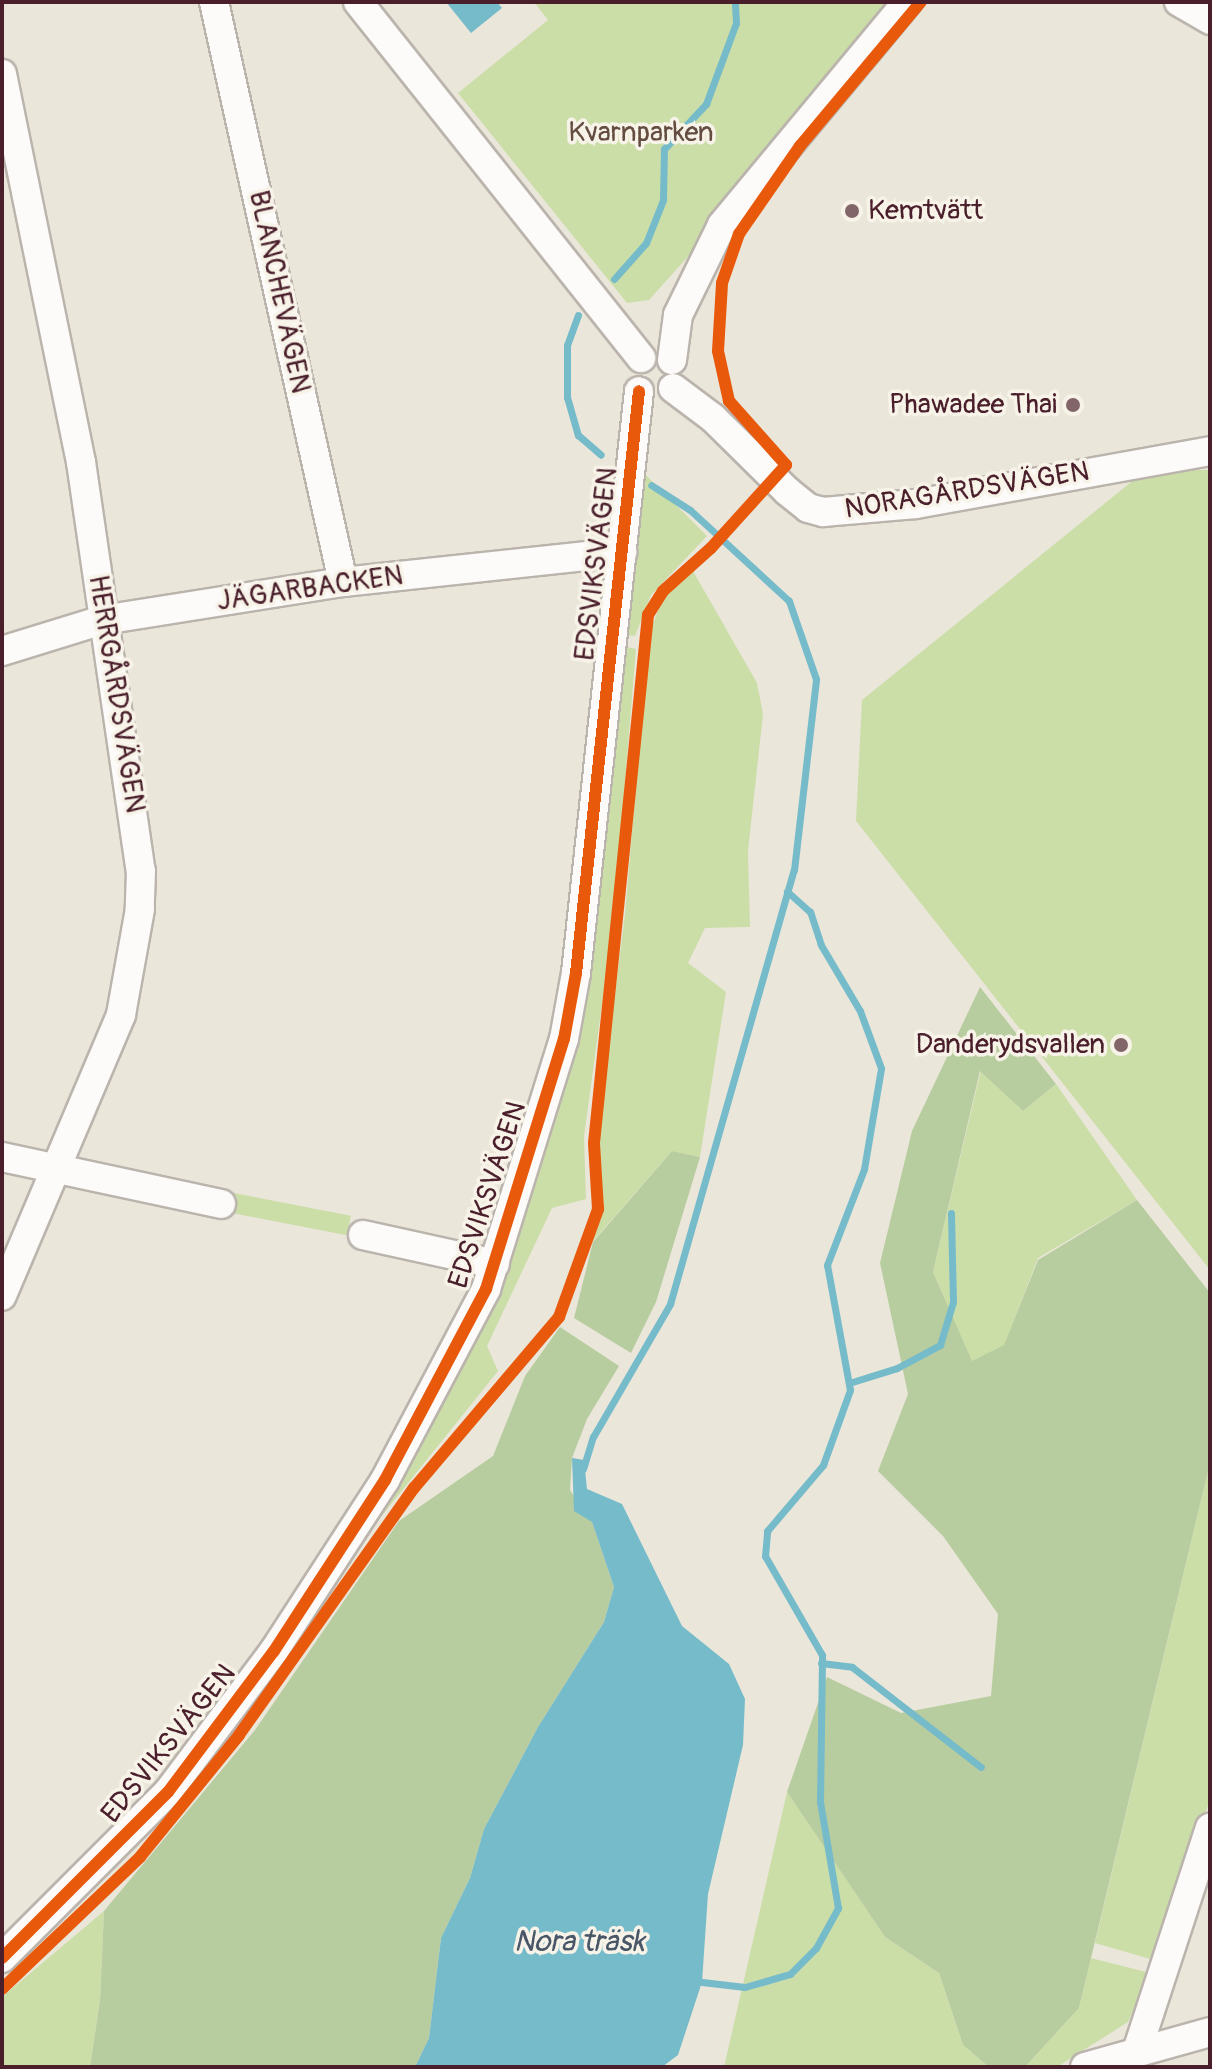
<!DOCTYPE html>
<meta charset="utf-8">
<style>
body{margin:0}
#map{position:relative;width:1212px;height:2069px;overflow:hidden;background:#eae6da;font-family:Pangolin,sans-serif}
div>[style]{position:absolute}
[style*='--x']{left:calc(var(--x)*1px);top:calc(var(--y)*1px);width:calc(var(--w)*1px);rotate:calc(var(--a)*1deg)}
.green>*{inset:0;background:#ccdea8;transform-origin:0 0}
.forest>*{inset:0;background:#b8cd9f}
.water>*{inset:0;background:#76bbca}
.stream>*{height:7px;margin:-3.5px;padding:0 3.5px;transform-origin:3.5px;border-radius:3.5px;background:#76bbca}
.roads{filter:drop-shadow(2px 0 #bbb4ad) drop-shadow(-2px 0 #bbb4ad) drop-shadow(0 2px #bbb4ad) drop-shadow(0 -2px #bbb4ad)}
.minor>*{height:28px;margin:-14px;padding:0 14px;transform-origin:14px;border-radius:14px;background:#fcfbf9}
.cycleway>*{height:12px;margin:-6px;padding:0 6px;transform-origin:6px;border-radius:6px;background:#e8590c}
.dots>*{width:22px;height:22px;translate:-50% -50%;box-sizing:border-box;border:4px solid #f7f3e8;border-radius:50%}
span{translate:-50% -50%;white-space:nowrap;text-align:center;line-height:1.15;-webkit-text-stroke:7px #f7f3e8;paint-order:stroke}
.park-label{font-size:28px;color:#644d40}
.poi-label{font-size:28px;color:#4a1f2b}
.left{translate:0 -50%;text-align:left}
.right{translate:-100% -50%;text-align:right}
.street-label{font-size:28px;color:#4a1f2b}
.water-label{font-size:30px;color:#485668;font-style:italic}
.frame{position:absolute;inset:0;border:4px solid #4a1f2b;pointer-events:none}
</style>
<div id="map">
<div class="green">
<i style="clip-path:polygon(534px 2px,890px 2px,799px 133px,649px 300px,627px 303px,458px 93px,548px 20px)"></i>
<i style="clip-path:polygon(1146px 470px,1210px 470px,1210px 1270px,856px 821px,862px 700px)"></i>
<i style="clip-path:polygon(644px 473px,707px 536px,651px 595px,635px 636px,625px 635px)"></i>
<i style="clip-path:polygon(693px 571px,757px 683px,763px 714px,748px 851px,750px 927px,705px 928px,688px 963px,726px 992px,700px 1157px,672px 1151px,593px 1241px,600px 1204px,596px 1142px,625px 914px,649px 634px,663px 598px)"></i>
<i style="clip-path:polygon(622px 646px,636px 649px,614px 915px,584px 1137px,586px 1199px,552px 1208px,487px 1346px,498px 1371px,380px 1518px,499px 1288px,578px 1044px,595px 939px)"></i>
<i style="clip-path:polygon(981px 1070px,1023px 1111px,1056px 1084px,1137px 1200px,1038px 1258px,1004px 1346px,972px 1362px,933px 1272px)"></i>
<i style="left:234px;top:1193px;width:119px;height:20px;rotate:11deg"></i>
<i style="clip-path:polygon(1210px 1463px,1210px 1799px,1157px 1961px,1095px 1943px)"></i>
<i style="clip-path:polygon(787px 1792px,885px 1937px,939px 1973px,963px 2045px,989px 2067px,724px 2067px)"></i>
<i style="clip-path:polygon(104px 1911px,100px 2000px,90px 2067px,2px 2067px,2px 1997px)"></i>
<i style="clip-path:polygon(1091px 1958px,1150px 1973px,1128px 2022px,1057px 2067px,1025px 2067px,1079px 2008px)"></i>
</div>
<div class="forest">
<i style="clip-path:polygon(980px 987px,1056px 1084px,1023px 1111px,980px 1071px,933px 1272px,972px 1361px,1004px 1345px,1038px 1260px,1137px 1200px,1210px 1293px,1210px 1463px,1079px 2008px,1025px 2067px,989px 2067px,963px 2045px,939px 1973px,885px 1937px,787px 1792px,827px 1677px,901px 1713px,991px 1696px,998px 1614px,943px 1536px,878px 1471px,908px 1394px,880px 1263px,912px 1131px)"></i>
<i style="clip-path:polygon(672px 1151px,700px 1157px,656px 1302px,631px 1353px,574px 1318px,593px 1242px)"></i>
<i style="clip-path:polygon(560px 1327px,619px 1366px,587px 1419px,572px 1458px,570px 1490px,592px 1522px,614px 1587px,604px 1622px,538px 1727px,484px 1829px,470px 1878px,441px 1938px,429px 2038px,415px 2067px,90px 2067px,100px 2000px,104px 1911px,255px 1730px,399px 1521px,493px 1456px,525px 1376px)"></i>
</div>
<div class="water">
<i style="clip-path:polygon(446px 2px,497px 2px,502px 8px,471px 33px)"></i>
<i style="clip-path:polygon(572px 1458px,584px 1460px,587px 1489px,622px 1504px,682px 1626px,729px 1664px,745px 1699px,743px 1745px,708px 1894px,702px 1982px,678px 2055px,662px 2067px,415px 2067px,429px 2038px,441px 1938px,470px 1878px,484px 1829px,538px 1727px,604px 1622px,614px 1587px,592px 1522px,574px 1511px)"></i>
</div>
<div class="stream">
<i style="--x:614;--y:279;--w:48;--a:-48.4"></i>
<i style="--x:646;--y:243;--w:46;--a:-68.4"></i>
<i style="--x:663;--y:200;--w:51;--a:-88.9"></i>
<i style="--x:664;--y:149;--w:62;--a:-47"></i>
<i style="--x:706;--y:104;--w:86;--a:-69.7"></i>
<i style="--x:736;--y:23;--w:21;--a:-93"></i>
<i style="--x:578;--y:315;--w:32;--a:110"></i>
<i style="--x:567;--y:345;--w:52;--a:90"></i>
<i style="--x:567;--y:397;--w:40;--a:74"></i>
<i style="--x:578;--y:435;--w:30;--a:41"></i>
<i style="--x:849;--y:1383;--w:50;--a:-17.4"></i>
<i style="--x:897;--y:1368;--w:49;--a:-28.1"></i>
<i style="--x:940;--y:1345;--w:45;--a:-73.2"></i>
<i style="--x:953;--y:1302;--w:89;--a:-91.3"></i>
<i style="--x:583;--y:1469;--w:34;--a:-73"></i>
<i style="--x:593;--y:1437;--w:154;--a:-59.9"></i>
<i style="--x:670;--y:1304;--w:451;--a:-74.1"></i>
<i style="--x:794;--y:870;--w:192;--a:-83.4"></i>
<i style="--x:816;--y:679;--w:83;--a:-109.1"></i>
<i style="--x:789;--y:601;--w:134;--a:-137.4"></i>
<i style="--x:690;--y:510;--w:46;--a:-147.3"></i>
<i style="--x:821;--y:1663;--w:31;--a:7"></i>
<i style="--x:852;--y:1667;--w:163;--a:37.8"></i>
<i style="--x:702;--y:1982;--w:43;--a:6.6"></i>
<i style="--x:745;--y:1987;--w:47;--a:-16.1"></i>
<i style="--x:790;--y:1974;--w:37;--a:-45"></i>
<i style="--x:816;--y:1948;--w:46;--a:-61.2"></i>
<i style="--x:838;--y:1908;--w:108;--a:-99.6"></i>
<i style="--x:820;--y:1802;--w:147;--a:-89.2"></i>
<i style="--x:822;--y:1655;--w:114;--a:-119.9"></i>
<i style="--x:765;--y:1556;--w:25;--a:-85"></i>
<i style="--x:767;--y:1531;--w:87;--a:-49.7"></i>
<i style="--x:823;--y:1465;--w:80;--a:-70.2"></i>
<i style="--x:850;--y:1390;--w:127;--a:-100.4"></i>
<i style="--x:827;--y:1265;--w:103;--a:-68.9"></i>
<i style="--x:864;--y:1169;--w:102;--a:-80.4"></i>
<i style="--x:881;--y:1068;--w:61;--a:-110.2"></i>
<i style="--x:860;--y:1011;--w:77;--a:-120.6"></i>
<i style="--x:821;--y:945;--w:35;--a:-108"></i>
<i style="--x:810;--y:912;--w:31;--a:-138"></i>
</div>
<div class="roads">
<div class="minor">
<i style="--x:214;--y:2;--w:594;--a:77.46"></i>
<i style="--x:358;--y:2;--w:455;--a:51.5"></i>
<i style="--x:1179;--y:2;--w:36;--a:30"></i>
<i style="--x:2;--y:74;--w:396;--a:78.5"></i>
<i style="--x:81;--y:462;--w:413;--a:81.7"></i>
<i style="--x:141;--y:871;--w:38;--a:92"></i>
<i style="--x:140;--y:909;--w:108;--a:100.2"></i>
<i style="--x:121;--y:1015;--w:305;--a:113"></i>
<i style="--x:672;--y:360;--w:45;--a:-82.4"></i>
<i style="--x:678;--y:315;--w:100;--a:-63.9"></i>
<i style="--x:722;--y:225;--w:290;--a:-50.3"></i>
<i style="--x:673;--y:388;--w:50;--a:36.9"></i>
<i style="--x:713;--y:418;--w:104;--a:44.6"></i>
<i style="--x:787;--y:491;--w:27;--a:39"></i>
<i style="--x:808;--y:508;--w:16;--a:15"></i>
<i style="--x:823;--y:512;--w:93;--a:-4.9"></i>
<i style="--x:916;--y:504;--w:299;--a:-10.2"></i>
<i style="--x:2;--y:651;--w:106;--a:-17.1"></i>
<i style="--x:103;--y:620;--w:243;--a:-9"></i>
<i style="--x:343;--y:582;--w:281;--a:-6.1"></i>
<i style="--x:2;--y:1157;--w:224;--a:12.1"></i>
<i style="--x:363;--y:1235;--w:135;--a:12.4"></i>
<i style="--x:2;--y:1958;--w:235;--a:-45"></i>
<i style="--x:168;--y:1792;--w:176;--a:-53.1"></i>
<i style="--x:274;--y:1651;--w:204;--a:-57"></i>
<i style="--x:385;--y:1480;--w:216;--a:-62.1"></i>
<i style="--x:486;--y:1289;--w:262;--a:-72.7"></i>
<i style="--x:564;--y:1039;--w:67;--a:-79.7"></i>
<i style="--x:576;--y:973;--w:585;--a:-83.82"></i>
<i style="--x:1137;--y:2051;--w:235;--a:-71.9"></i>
<i style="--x:1085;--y:2067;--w:130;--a:-15.6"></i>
</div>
</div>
<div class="cycleway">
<i style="--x:2;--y:1958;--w:235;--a:-45"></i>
<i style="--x:168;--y:1792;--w:176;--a:-53.1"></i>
<i style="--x:274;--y:1651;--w:204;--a:-57"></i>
<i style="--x:385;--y:1480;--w:216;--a:-62.1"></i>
<i style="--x:486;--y:1289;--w:262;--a:-72.7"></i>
<i style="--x:564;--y:1039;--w:67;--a:-79.7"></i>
<i style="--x:576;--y:973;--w:585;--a:-83.82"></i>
<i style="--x:2;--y:1989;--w:191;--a:-43.7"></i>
<i style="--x:140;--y:1857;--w:157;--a:-50.9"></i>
<i style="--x:239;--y:1735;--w:303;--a:-54.7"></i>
<i style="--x:414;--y:1488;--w:224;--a:-49.7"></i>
<i style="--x:559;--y:1317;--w:115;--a:-70.1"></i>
<i style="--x:598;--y:1209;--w:66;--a:-93.5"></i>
<i style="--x:594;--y:1143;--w:531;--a:-84.16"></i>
<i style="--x:648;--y:615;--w:28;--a:-58"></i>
<i style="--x:663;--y:591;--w:64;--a:-41.9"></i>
<i style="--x:711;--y:548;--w:112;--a:-47.9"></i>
<i style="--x:786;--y:465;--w:86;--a:-131.7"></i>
<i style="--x:729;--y:401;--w:51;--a:-102.4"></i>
<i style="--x:718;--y:351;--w:68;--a:-86.6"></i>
<i style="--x:722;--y:283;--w:52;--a:-70.9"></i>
<i style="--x:739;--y:234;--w:107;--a:-55.3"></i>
<i style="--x:800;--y:146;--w:188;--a:-50"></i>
</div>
<div class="dots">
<i style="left:852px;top:211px;background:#826568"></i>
<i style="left:1073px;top:405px;background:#826568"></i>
<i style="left:1121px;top:1045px;background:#826568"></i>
</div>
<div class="park-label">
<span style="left:641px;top:133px">Kvarnparken</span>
</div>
<div class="poi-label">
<span class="left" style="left:868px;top:211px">Kemtvätt</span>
<span class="right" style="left:1057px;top:405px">Phawadee Thai</span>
<span class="right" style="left:1105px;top:1045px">Danderydsvallen</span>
</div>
<div class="street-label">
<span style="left:279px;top:292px;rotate:78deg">BLANCHEVÄGEN</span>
<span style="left:967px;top:491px;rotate:-9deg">NORAGÅRDSVÄGEN</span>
<span style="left:597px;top:564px;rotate:-83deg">EDSVIKSVÄGEN</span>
<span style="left:310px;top:589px;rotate:-8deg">JÄGARBACKEN</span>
<span style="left:116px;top:694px;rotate:81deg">HERRGÅRDSVÄGEN</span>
<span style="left:488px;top:1195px;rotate:-72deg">EDSVIKSVÄGEN</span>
<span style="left:169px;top:1744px;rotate:-51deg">EDSVIKSVÄGEN</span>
</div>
<div class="water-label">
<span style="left:579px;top:1942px">Nora träsk</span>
</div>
<div class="frame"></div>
</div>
